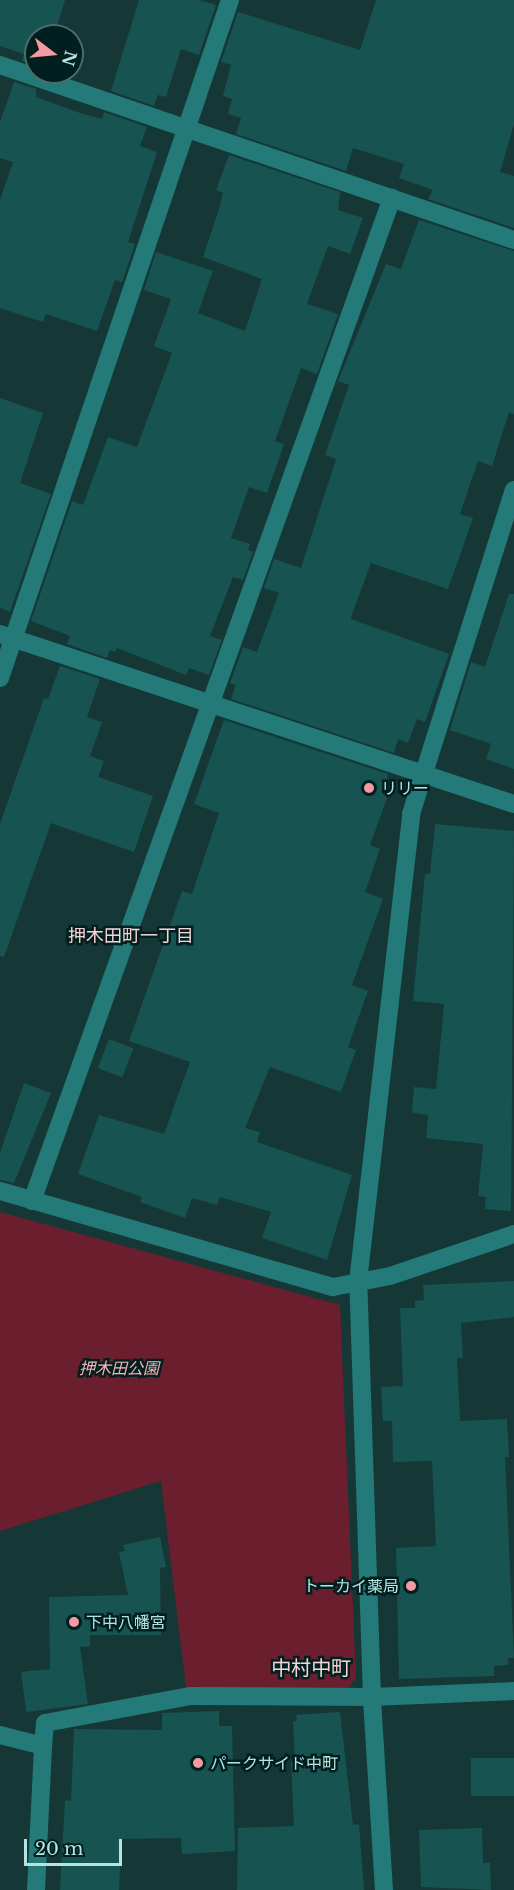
<!DOCTYPE html>
<meta charset="utf-8">
<style>
body{margin:0}
#map{position:relative;width:514px;height:1890px;overflow:hidden;background:#153837;font-family:"Libre Baskerville","Noto Sans JP",serif}
div>[style]{position:absolute}
[style*='--x']{left:calc(var(--x)*1px);top:calc(var(--y)*1px);width:calc(var(--w)*1px);rotate:calc(var(--a)*1deg)}
.green>*{inset:0;background:#6a1e2e}
.building>*{inset:0;background:#175351;transform-origin:0 0}
.street>*{height:18px;margin:-9px;padding:0 9px;transform-origin:9px;border-radius:9px;background:#237a78}
.dots>*{width:16px;height:16px;translate:-50% -50%;box-sizing:border-box;border:3px solid #001f1e;border-radius:50%}
span{translate:-50% -50%;white-space:nowrap;text-align:center;line-height:1.15;-webkit-text-stroke:5px #001f1e;paint-order:stroke}
.poi-label{font-size:16px;color:#b3e4e1}
.left{translate:0 -50%;text-align:left}
.right{translate:-100% -50%;text-align:right}
.park-label{font-size:16px;color:#f9b0b8;font-style:italic}
.neighbourhood-label{font-size:18px;color:#f7d3d6}
.quarter-label{font-size:20px;color:#f7d3d6}
.north{position:absolute;left:24px;top:24px;width:60px;height:60px;box-sizing:border-box;background:#001f1e;border:2px solid #486e6c;border-radius:50%;rotate:106deg;font-size:16px;font-weight:700;line-height:24px;text-align:center;color:#b3e4e1}
.north::after{content:'';display:block;margin:auto;width:21px;height:27px;background:#f49aa5;clip-path:polygon(50% 0,100% 100%,50% 72%,0 100%)}
.scale{position:absolute;left:24px;top:1839px;width:98px;height:27px;box-sizing:border-box;border:3px solid #b3e4e1;border-top:0;padding-left:8px;font-size:18px;line-height:21px;white-space:nowrap;color:#b3e4e1;-webkit-text-stroke:4px #001f1e;paint-order:stroke}
</style>
<div id="map">
<div class="green">
<i style="clip-path:polygon(0 1212px,340px 1305px,356px 1678px,347px 1689px,186px 1688px,161px 1481px,0 1531px)"></i>
</div>
<div class="building">
<i style="clip-path:polygon(0 0,65px 0,54px 36px,36px 31px,36px 65px,22px 61px,24px 54px,0 46px)"></i>
<i style="clip-path:polygon(139px 0,199px 0,216px 5px,199px 55px,181px 49px,166px 97px,158px 95px,154px 106px,111px 91px)"></i>
<i style="clip-path:polygon(376px 0,514px 0,514px 124px,500px 172px,514px 176px,514px 228px,428px 199px,433px 190px,399px 178px,404px 164px,353px 148px,346px 171px,236px 134px,241px 118px,228px 114px,232px 99px,223px 96px,231px 65px,221px 62px,238px 12px,360px 50px)"></i>
<i style="clip-path:polygon(14px 82px,36px 89px,36px 97px,83px 114px,102px 119px,104px 112px,147px 127px,140px 146px,157px 152px,128px 242px,135px 244px,122px 282px,115px 280px,97px 331px,46px 314px,43px 322px,0 308px,0 200px,13px 162px,0 158px,0 122px)"></i>
<i style="clip-path:polygon(229px 155px,340px 192px,338px 210px,363px 218px,350px 254px,328px 246px,307px 304px,338px 314px,317px 374px,301px 368px,275px 441px,284px 444px,267px 493px,249px 487px,231px 538px,250px 544px,248px 550px,253px 552px,243px 580px,233px 577px,210px 636px,222px 640px,209px 675px,189px 668px,186px 675px,117px 648px,115px 652px,110px 650px,107px 658px,67px 644px,70px 636px,31px 621px,72px 501px,83px 505px,108px 437px,137px 447px,172px 353px,154px 346px,171px 299px,144px 290px,156px 252px,213px 271px,198px 313px,245px 331px,262px 279px,203px 257px,220px 206px,223px 193px,216px 190px)"></i>
<i style="clip-path:polygon(419px 220px,514px 251px,514px 414px,509px 412px,492px 466px,478px 461px,460px 514px,473px 518px,448px 589px,371px 563px,352px 614px,351px 619px,449px 654px,425px 722px,417px 719px,408px 743px,398px 739px,394px 753px,231px 699px,236px 685px,230px 683px,243px 647px,257px 652px,279px 593px,264px 588px,274px 559px,301px 568px,336px 459px,325px 455px,349px 385px,338px 381px,386px 264px,401px 269px)"></i>
<i style="clip-path:polygon(0 398px,43px 413px,20px 483px,51px 494px,10px 612px,0 608px)"></i>
<i style="clip-path:polygon(509px 594px,514px 594px,514px 769px,486px 759px,491px 744px,450px 730px,471px 662px,485px 667px)"></i>
<i style="clip-path:polygon(60px 666px,100px 679px,87px 717px,102px 722px,90px 756px,104px 761px,98px 777px,153px 796px,134px 852px,51px 823px,4px 957px,0 956px,0 824px,44px 698px,48px 699px)"></i>
<i style="clip-path:polygon(224px 720px,388px 774px,384px 788px,390px 790px,370px 845px,380px 849px,365px 892px,383px 899px,352px 985px,368px 991px,348px 1047px,356px 1050px,341px 1092px,270px 1067px,245px 1128px,260px 1132px,257px 1142px,352px 1175px,327px 1260px,262px 1238px,271px 1212px,220px 1197px,217px 1205px,192px 1198px,185px 1218px,140px 1202px,142px 1197px,78px 1174px,99px 1115px,164px 1134px,190px 1062px,129px 1041px,182px 891px,192px 894px,219px 813px,194px 804px)"></i>
<i style="clip-path:polygon(435px 824px,514px 831px,511px 1211px,485px 1209px,486px 1197px,478px 1196px,483px 1144px,426px 1138px,428px 1115px,412px 1113px,414px 1087px,436px 1089px,444px 1004px,413px 1001px,425px 874px,430px 874px)"></i>
<i style="left:109px;top:1039px;width:26px;height:31px;rotate:21deg"></i>
<i style="clip-path:polygon(24px 1083px,51px 1093px,14px 1183px,0 1180px,0 1153px)"></i>
<i style="clip-path:polygon(514px 1281px,514px 1317px,461px 1323px,463px 1358px,457px 1358px,460px 1421px,507px 1419px,509px 1457px,505px 1457px,514px 1658px,508px 1658px,508px 1665px,494px 1666px,494px 1676px,399px 1679px,396px 1548px,436px 1546px,432px 1461px,393px 1462px,392px 1421px,383px 1421px,381px 1387px,403px 1386px,400px 1308px,415px 1308px,415px 1301px,424px 1300px,423px 1285px)"></i>
<i style="clip-path:polygon(160px 1537px,166px 1567px,160px 1568px,161px 1635px,90px 1635px,90px 1646px,80px 1647px,88px 1704px,26px 1712px,21px 1672px,50px 1669px,49px 1597px,128px 1595px,119px 1552px,125px 1551px,123px 1545px)"></i>
<i style="clip-path:polygon(219px 1711px,219px 1726px,232px 1726px,235px 1851px,182px 1854px,181px 1838px,121px 1839px,119px 1890px,60px 1890px,65px 1800px,71px 1801px,74px 1729px,162px 1730px,162px 1713px)"></i>
<i style="clip-path:polygon(340px 1712px,353px 1825px,359px 1824px,364px 1890px,237px 1890px,238px 1828px,294px 1826px,291px 1762px,295px 1761px,293px 1722px,297px 1721px,296px 1715px)"></i>
<i style="left:514px;top:1758px;width:38px;height:43px;rotate:90deg"></i>
<i style="clip-path:polygon(482px 1828px,483px 1863px,490px 1863px,491px 1890px,421px 1887px,419px 1830px)"></i>
</div>
<div class="street">
<i style="--x:0;--y:65;--w:543;--a:18.8"></i>
<i style="--x:0;--y:634;--w:541;--a:18.3"></i>
<i style="--x:0;--y:678;--w:716;--a:-71.26"></i>
<i style="--x:0;--y:1191;--w:347;--a:16.1"></i>
<i style="--x:333;--y:1287;--w:58;--a:-10.9"></i>
<i style="--x:390;--y:1276;--w:131;--a:-18.7"></i>
<i style="--x:32;--y:1201;--w:1066;--a:-70.26"></i>
<i style="--x:0;--y:1735;--w:44;--a:14.3"></i>
<i style="--x:43;--y:1746;--w:23;--a:-85"></i>
<i style="--x:45;--y:1723;--w:147;--a:-10.5"></i>
<i style="--x:190;--y:1696;--w:182;--a:0.3"></i>
<i style="--x:372;--y:1697;--w:142;--a:-2.4"></i>
<i style="--x:36;--y:1890;--w:144;--a:-87.2"></i>
<i style="--x:384;--y:1890;--w:193;--a:-93.6"></i>
<i style="--x:372;--y:1697;--w:415;--a:-91.9"></i>
<i style="--x:358;--y:1282;--w:471;--a:-83.5"></i>
<i style="--x:411;--y:814;--w:340;--a:-72.4"></i>
</div>
<div class="dots">
<i style="left:369px;top:788px;background:#f49aa5"></i>
<i style="left:411px;top:1586px;background:#f49aa5"></i>
<i style="left:74px;top:1622px;background:#f49aa5"></i>
<i style="left:198px;top:1763px;background:#f49aa5"></i>
</div>
<div class="poi-label">
<span class="left" style="left:381px;top:788px">リリー</span>
<span class="right" style="left:399px;top:1586px">トーカイ薬局</span>
<span class="left" style="left:86px;top:1622px">下中八幡宮</span>
<span class="left" style="left:210px;top:1763px">パークサイド中町</span>
</div>
<div class="park-label">
<span style="left:119px;top:1368px">押木田公園</span>
</div>
<div class="neighbourhood-label">
<span style="left:131px;top:936px">押木田町一丁目</span>
</div>
<div class="quarter-label">
<span style="left:311px;top:1668px">中村中町</span>
</div>
<div class="north">N</div>
<div class="scale">20 m</div>
</div>
